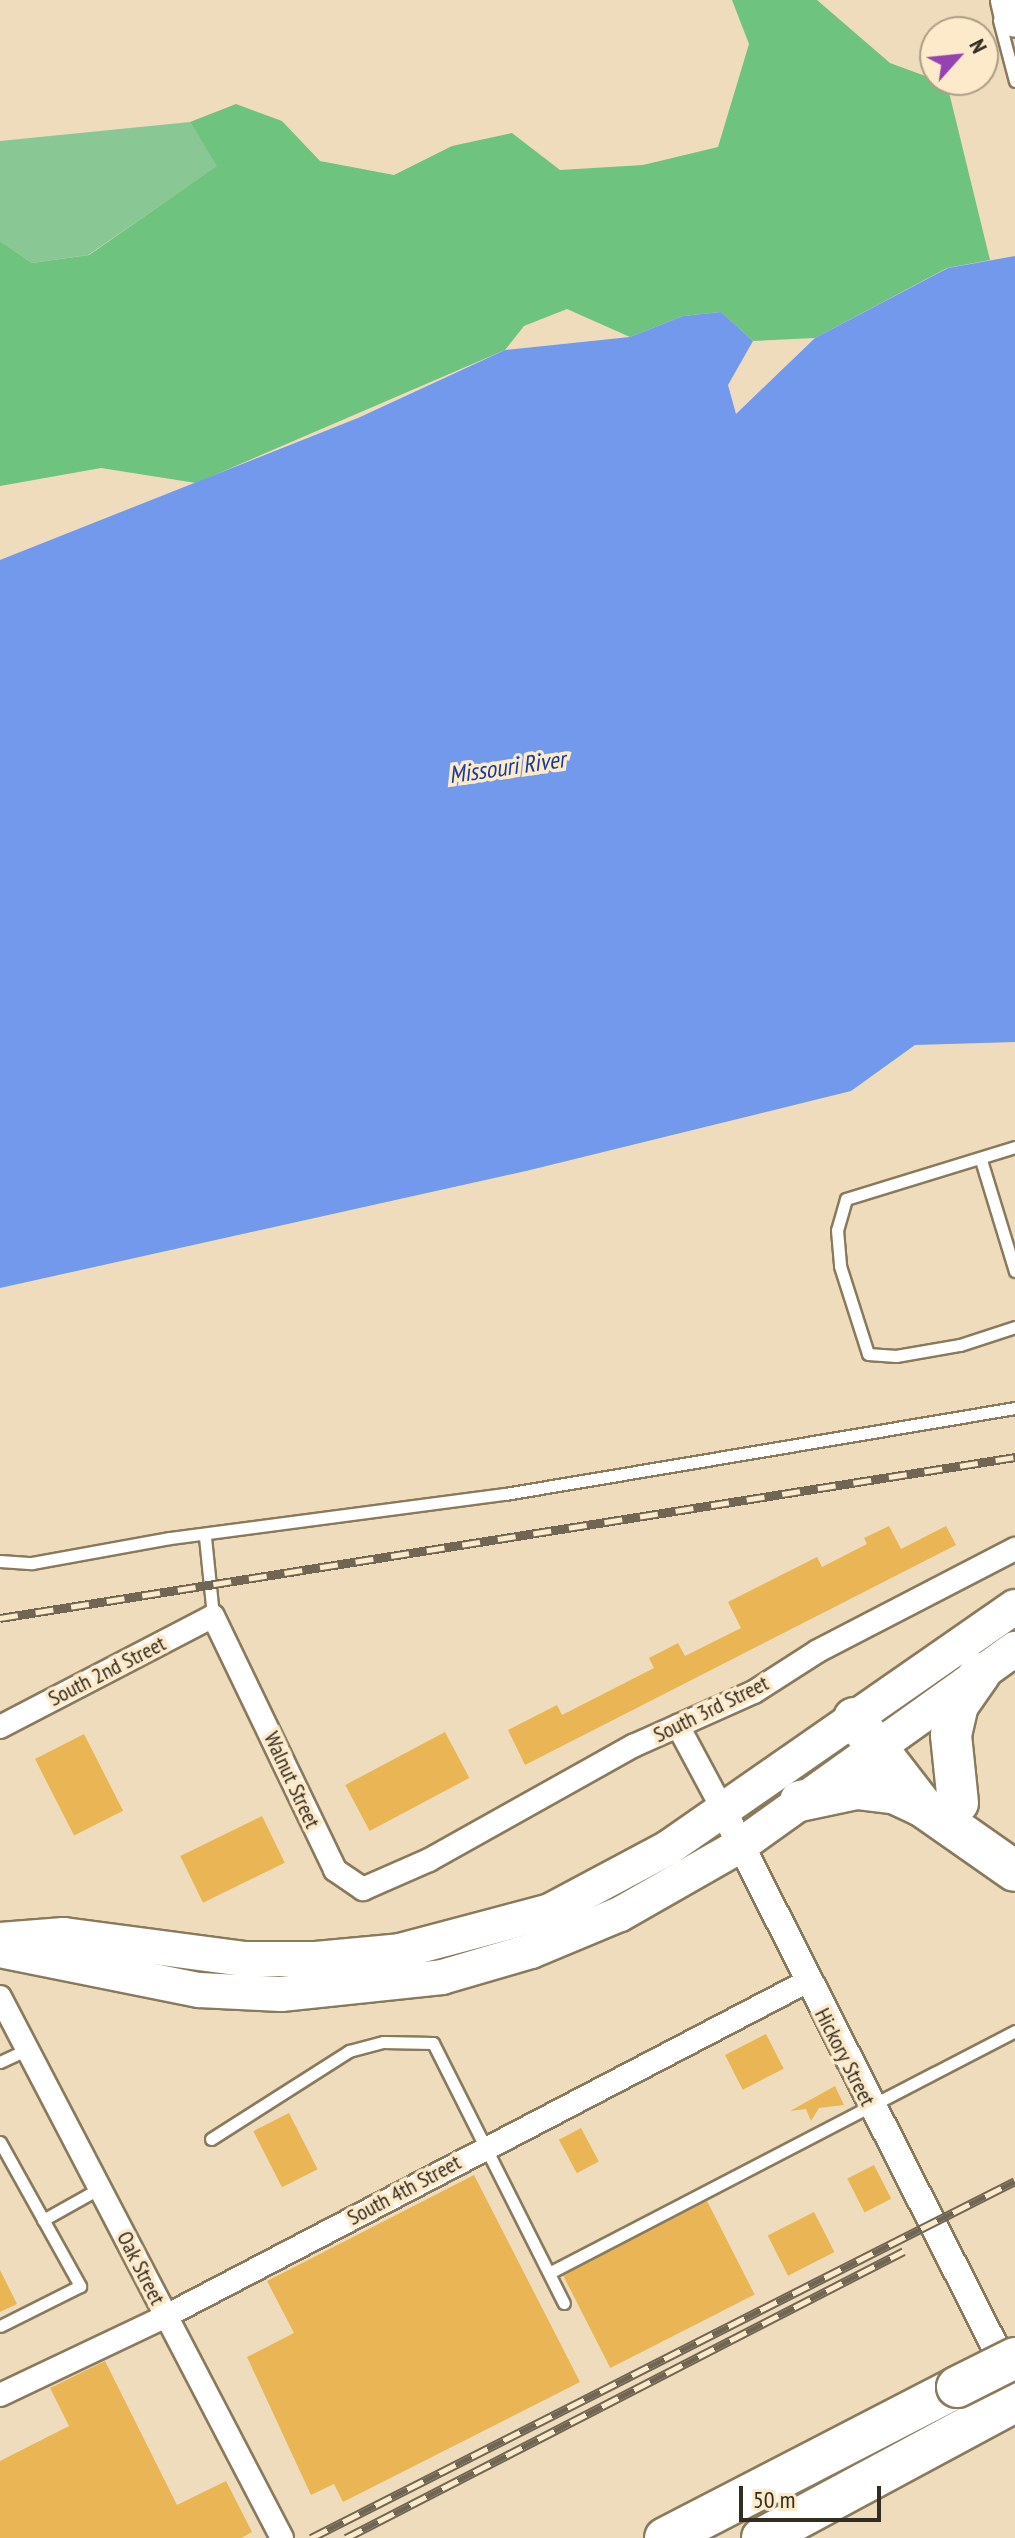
<!DOCTYPE html>
<style>
body{margin:0}
#map{position:relative;width:1015px;height:2538px;overflow:hidden;background:#efdcbd;font-family:"PT Sans Narrow",sans-serif}
div>[style]{position:absolute}
[style*='--x']{left:calc(var(--x)*1px);top:calc(var(--y)*1px);width:calc(var(--w)*1px);rotate:calc(var(--a)*1deg)}
.green>*{inset:0;background:#89c794}
.forest>*{inset:0;background:#6ec37e}
.water>*{inset:0;background:#7299eb}
.building>*{inset:0;background:#eab655;transform-origin:0 0}
.roads{filter:drop-shadow(2px 0 #8a7a5d) drop-shadow(-2px 0 #8a7a5d) drop-shadow(0 2px #8a7a5d) drop-shadow(0 -2px #8a7a5d)}
.service>*{height:11px;margin:-5.5px;padding:0 5.5px;transform-origin:5.5px;border-radius:5.5px;background:#fff}
.minor>*{height:22px;margin:-11px;padding:0 11px;transform-origin:11px;border-radius:11px;background:#fff}
.tertiary>*{height:26px;margin:-13px;padding:0 13px;transform-origin:13px;border-radius:13px;background:#fff}
.primary>*{height:34px;margin:-17px;padding:0 17px;transform-origin:17px;border-radius:17px;background:#fff}
.motorway>*{height:40px;margin:-20px;padding:0 20px;transform-origin:20px;border-radius:20px;background:#fff}
.rail>*{height:9px;margin-top:-4.5px;transform-origin:0;background:repeating-linear-gradient(90deg,#fceaca 0 18px,#706653 0 36px);box-sizing:border-box;border-block:2px solid #706653}
.bridges{filter:drop-shadow(2px 0 #8a7a5d) drop-shadow(-2px 0 #8a7a5d) drop-shadow(0 2px #8a7a5d) drop-shadow(0 -2px #8a7a5d)}
.motorway-bridge>*{height:40px;margin:-20px;padding:0 20px;transform-origin:20px;border-radius:20px;background:#fff}
span{translate:-50% -50%;white-space:nowrap;text-align:center;line-height:1.15;-webkit-text-stroke:7px #fceaca;paint-order:stroke}
.street-label{font-size:22px;color:#332c20}
.water-label{font-size:24px;color:#163b98;font-style:italic}
.north{position:absolute;left:919px;top:16px;width:80px;height:80px;box-sizing:border-box;background:#fceaca;border:2px solid #ac9e86;border-radius:50%;rotate:63deg;font-size:22px;font-weight:700;line-height:32px;text-align:center;color:#332c20}
.north::after{content:'';display:block;margin:auto;width:28px;height:36px;background:#9543b2;clip-path:polygon(50% 0,100% 100%,50% 72%,0 100%)}
.scale{position:absolute;left:739px;top:2486px;width:142px;height:36px;box-sizing:border-box;border:4px solid #332c20;border-top:0;padding-left:10px;font-size:24px;line-height:28px;white-space:nowrap;color:#332c20;-webkit-text-stroke:6px #fceaca;paint-order:stroke}
</style>
<div id="map">
<div class="green">
<i style="clip-path:polygon(190px 122px,218px 166px,88px 255px,32px 263px,0 241px,0 141px)"></i>
</div>
<div class="forest">
<i style="clip-path:polygon(732px 0,817px 0,890px 63px,947px 84px,990px 260px,947px 268px,815px 338px,753px 341px,721px 312px,683px 316px,630px 337px,567px 309px,524px 326px,505px 350px,196px 483px,101px 468px,0 486px,0 241px,32px 263px,89px 255px,217px 166px,190px 122px,236px 104px,282px 121px,320px 161px,394px 175px,452px 146px,512px 133px,560px 170px,643px 165px,718px 147px,749px 44px)"></i>
</div>
<div class="water">
<i style="clip-path:polygon(1015px 256px,1015px 1042px,915px 1045px,851px 1091px,526px 1171px,0 1288px,0 560px,358px 418px,505px 350px,630px 337px,683px 316px,721px 312px,753px 341px,728px 385px,736px 414px,815px 338px,948px 268px)"></i>
</div>
<div class="building">
<i style="clip-path:polygon(889px 1526px,901px 1549px,946px 1526px,956px 1545px,525px 1765px,508px 1730px,557px 1705px,562px 1715px,654px 1668px,649px 1658px,678px 1643px,685px 1656px,741px 1628px,728px 1602px,817px 1557px,822px 1567px,867px 1544px,864px 1538px)"></i>
<i style="left:445px;top:1732px;width:52px;height:113px;rotate:62deg"></i>
<i style="left:84px;top:1734px;width:86px;height:55px;rotate:63deg"></i>
<i style="left:262px;top:1816px;width:52px;height:91px;rotate:64deg"></i>
<i style="left:766px;top:2034px;width:39px;height:46px;rotate:63deg"></i>
<i style="clip-path:polygon(835px 2086px,844px 2105px,819px 2108px,811px 2121px,806px 2109px,790px 2111px)"></i>
<i style="left:289px;top:2113px;width:63px;height:40px;rotate:63deg"></i>
<i style="left:581px;top:2128px;width:38px;height:25px;rotate:62deg"></i>
<i style="left:874px;top:2165px;width:38px;height:30px;rotate:63deg"></i>
<i style="clip-path:polygon(474px 2175px,580px 2382px,343px 2502px,334px 2484px,311px 2495px,247px 2357px,294px 2333px,267px 2281px)"></i>
<i style="left:707px;top:2201px;width:105px;height:162px;rotate:63deg"></i>
<i style="left:814px;top:2212px;width:45px;height:52px;rotate:63deg"></i>
<i style="clip-path:polygon(0 2270px,17px 2304px,0 2312px)"></i>
<i style="clip-path:polygon(105px 2361px,177px 2505px,226px 2481px,252px 2532px,241px 2538px,0 2538px,0 2461px,69px 2426px,50px 2388px)"></i>
</div>
<div class="roads">
<div class="service">
<i style="--x:999;--y:20;--w:63;--a:75.3"></i>
<i style="--x:1015;--y:1147;--w:177;--a:162.9"></i>
<i style="--x:846;--y:1199;--w:32;--a:106"></i>
<i style="--x:837;--y:1230;--w:36;--a:85"></i>
<i style="--x:840;--y:1266;--w:92;--a:72.3"></i>
<i style="--x:868;--y:1354;--w:28;--a:4"></i>
<i style="--x:896;--y:1356;--w:65;--a:-9.8"></i>
<i style="--x:960;--y:1345;--w:58;--a:-18.1"></i>
<i style="--x:981;--y:1160;--w:116;--a:73"></i>
<i style="--x:205;--y:1537;--w:79;--a:84.2"></i>
<i style="--x:0;--y:1561;--w:32;--a:4"></i>
<i style="--x:32;--y:1563;--w:140;--a:-10.3"></i>
<i style="--x:170;--y:1538;--w:338;--a:-7.5"></i>
<i style="--x:505;--y:1494;--w:517;--a:-9.57"></i>
<i style="--x:0;--y:2062;--w:31;--a:-25"></i>
<i style="--x:211;--y:2139;--w:164;--a:-32.5"></i>
<i style="--x:349;--y:2051;--w:35;--a:-15"></i>
<i style="--x:383;--y:2042;--w:50;--a:1.1"></i>
<i style="--x:433;--y:2043;--w:291;--a:63.3"></i>
<i style="--x:0;--y:2142;--w:165;--a:60.9"></i>
<i style="--x:80;--y:2286;--w:89;--a:153.4"></i>
<i style="--x:43;--y:2220;--w:65;--a:-29.3"></i>
<i style="--x:549;--y:2273;--w:525;--a:-27.44"></i>
</div>
<div class="minor">
<i style="--x:678;--y:1726;--w:95;--a:61.8"></i>
<i style="--x:0;--y:1727;--w:240;--a:-27.5"></i>
<i style="--x:213;--y:1616;--w:282;--a:64.3"></i>
<i style="--x:335;--y:1870;--w:34;--a:34"></i>
<i style="--x:363;--y:1889;--w:72;--a:-23.7"></i>
<i style="--x:429;--y:1860;--w:234;--a:-29.2"></i>
<i style="--x:633;--y:1746;--w:133;--a:-24.1"></i>
<i style="--x:754;--y:1692;--w:76;--a:-32.6"></i>
<i style="--x:818;--y:1651;--w:222;--a:-27.4"></i>
<i style="--x:0;--y:1997;--w:610;--a:62.47"></i>
<i style="--x:0;--y:2395;--w:184;--a:-25.4"></i>
<i style="--x:166;--y:2316;--w:722;--a:-27.56"></i>
</div>
<div class="tertiary">
<i style="--x:723;--y:1810;--w:637;--a:63.11"></i>
</div>
<div class="primary">
<i style="--x:0;--y:1940;--w:64;--a:-4.5"></i>
<i style="--x:64;--y:1935;--w:181;--a:7.6"></i>
<i style="--x:243;--y:1959;--w:73;--a:0"></i>
<i style="--x:316;--y:1959;--w:84;--a:-5.4"></i>
<i style="--x:400;--y:1951;--w:155;--a:-14.9"></i>
<i style="--x:550;--y:1911;--w:134;--a:-28.1"></i>
<i style="--x:668;--y:1848;--w:422;--a:-34.8"></i>
<i style="--x:0;--y:1950;--w:203;--a:11.4"></i>
<i style="--x:199;--y:1990;--w:82;--a:2.8"></i>
<i style="--x:281;--y:1994;--w:162;--a:-6"></i>
<i style="--x:442;--y:1977;--w:93;--a:-16.3"></i>
<i style="--x:531;--y:1951;--w:96;--a:-22.6"></i>
<i style="--x:620;--y:1914;--w:139;--a:-29.7"></i>
<i style="--x:741;--y:1845;--w:337;--a:-35.6"></i>
</div>
<div class="motorway">
<i style="--x:1011;--y:0;--w:17;--a:77"></i>
<i style="--x:854;--y:1718;--w:111;--a:52.3"></i>
<i style="--x:922;--y:1806;--w:113;--a:35"></i>
<i style="--x:800;--y:1801;--w:58;--a:-11.9"></i>
<i style="--x:857;--y:1789;--w:39;--a:7"></i>
<i style="--x:896;--y:1794;--w:29;--a:25"></i>
<i style="--x:958;--y:1803;--w:68;--a:-95.9"></i>
<i style="--x:951;--y:1735;--w:31;--a:-77"></i>
<i style="--x:958;--y:1705;--w:39;--a:-55"></i>
<i style="--x:665;--y:2538;--w:329;--a:-27.3"></i>
<i style="--x:762;--y:2538;--w:287;--a:-28.3"></i>
</div>
</div>
<div class="rail">
<i style="--x:0;--y:1618;--w:1028;--a:-9.01"></i>
<i style="--x:311;--y:2538;--w:789;--a:-26.89"></i>
<i style="--x:346;--y:2538;--w:627;--a:-27.22"></i>
</div>
<div class="bridges">
<div class="motorway-bridge">
<i style="--x:957;--y:2387;--w:65;--a:-26.6"></i>
</div>
</div>
<div class="street-label">
<span style="left:107px;top:1671px;rotate:-27deg">South 2nd Street</span>
<span style="left:711px;top:1709px;rotate:-26deg">South 3rd Street</span>
<span style="left:292px;top:1780px;rotate:65deg">Walnut Street</span>
<span style="left:845px;top:2057px;rotate:63deg">Hickory Street</span>
<span style="left:404px;top:2190px;rotate:-28deg">South 4th Street</span>
<span style="left:141px;top:2268px;rotate:63deg">Oak Street</span>
</div>
<div class="water-label">
<span style="left:507px;top:767px;rotate:-8deg">Missouri River</span>
</div>
<div class="north">N</div>
<div class="scale">50 m</div>
</div>
